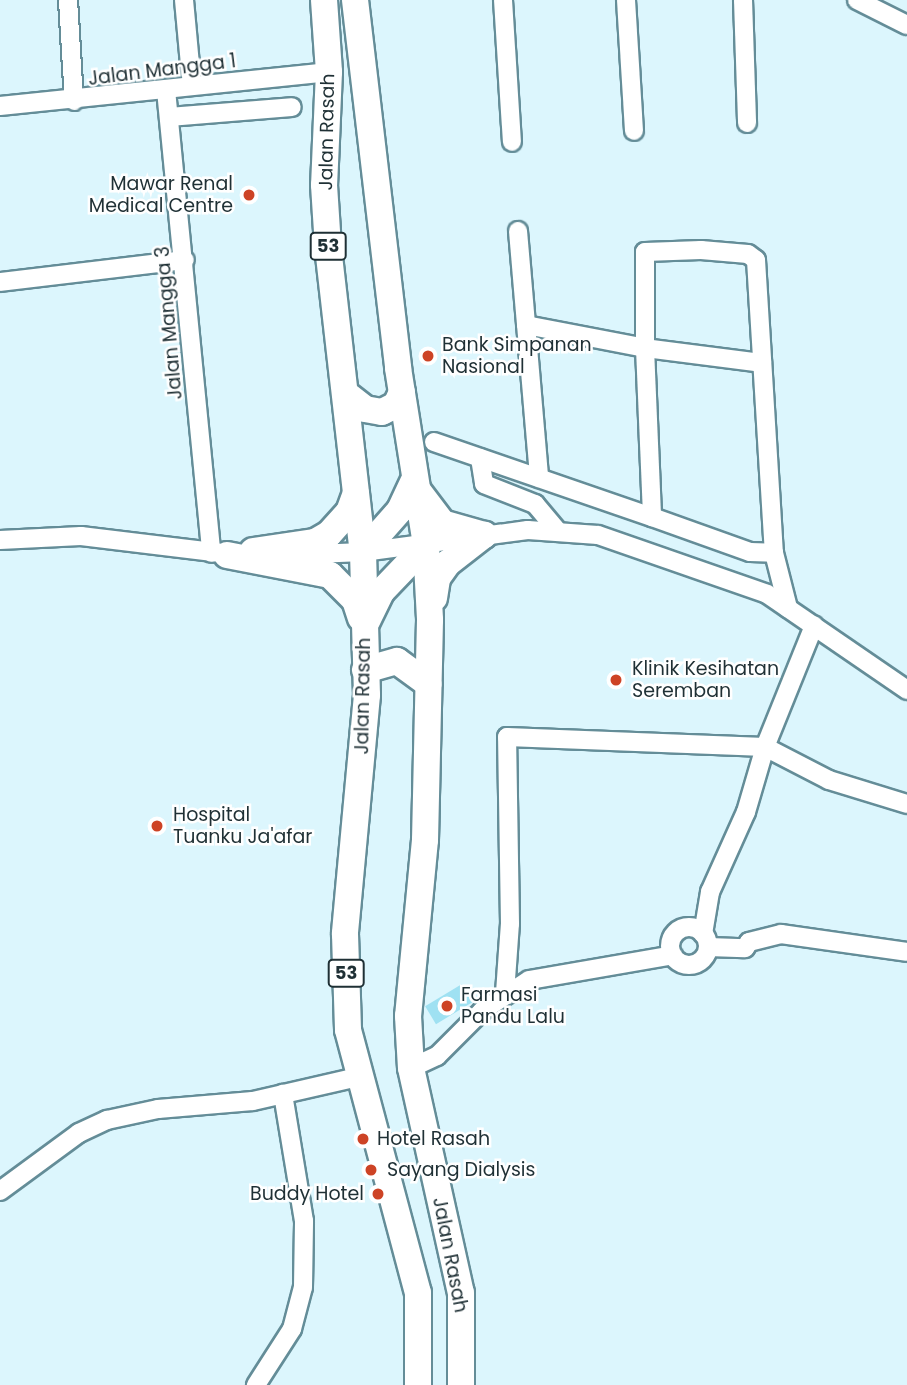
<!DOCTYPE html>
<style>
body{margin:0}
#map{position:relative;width:907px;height:1385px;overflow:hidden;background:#dcf6fd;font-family:Poppins,sans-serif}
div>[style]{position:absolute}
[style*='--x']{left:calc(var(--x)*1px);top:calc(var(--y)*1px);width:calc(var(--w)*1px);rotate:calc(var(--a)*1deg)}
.building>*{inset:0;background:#9fe1f2;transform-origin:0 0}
.roads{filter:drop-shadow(2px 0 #648d98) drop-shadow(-2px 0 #648d98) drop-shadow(0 2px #648d98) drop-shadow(0 -2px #648d98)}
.minor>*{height:18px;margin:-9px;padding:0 9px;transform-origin:9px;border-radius:9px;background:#fff}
.minor>.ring{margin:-9px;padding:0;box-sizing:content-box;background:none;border:18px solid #fff;border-radius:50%}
.highway>*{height:26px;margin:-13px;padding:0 13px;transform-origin:13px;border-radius:13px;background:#fff}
.dots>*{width:19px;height:19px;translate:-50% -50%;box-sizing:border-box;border:4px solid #fff;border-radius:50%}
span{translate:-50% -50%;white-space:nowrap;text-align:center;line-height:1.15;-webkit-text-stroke:5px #fff;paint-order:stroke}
.shield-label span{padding:2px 5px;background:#fff;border:2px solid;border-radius:5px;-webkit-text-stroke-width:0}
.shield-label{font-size:18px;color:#1f3035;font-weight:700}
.street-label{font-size:19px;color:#1f3035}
.poi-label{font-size:19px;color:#1f3035}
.right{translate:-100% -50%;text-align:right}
.left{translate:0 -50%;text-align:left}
</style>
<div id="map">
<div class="building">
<i style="left:462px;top:984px;width:21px;height:43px;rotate:59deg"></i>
</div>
<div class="roads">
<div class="minor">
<i style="--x:68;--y:0;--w:101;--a:86.6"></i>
<i style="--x:184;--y:0;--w:86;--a:84.7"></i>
<i style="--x:503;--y:0;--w:142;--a:86.4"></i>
<i style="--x:626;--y:0;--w:131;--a:86.5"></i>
<i style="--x:743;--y:0;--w:123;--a:88.1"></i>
<i style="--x:857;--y:0;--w:56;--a:26.6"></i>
<i style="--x:166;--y:90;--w:465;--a:84.4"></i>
<i style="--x:0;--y:106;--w:331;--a:-5.9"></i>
<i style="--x:169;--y:117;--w:123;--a:-4.6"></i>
<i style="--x:518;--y:231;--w:248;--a:85.1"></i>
<i style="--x:0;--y:282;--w:186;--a:-6.8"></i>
<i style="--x:526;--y:325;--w:121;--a:10.9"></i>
<i style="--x:645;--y:348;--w:96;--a:-90"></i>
<i style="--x:645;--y:252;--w:56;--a:-2"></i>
<i style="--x:701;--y:250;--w:47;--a:4.9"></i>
<i style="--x:748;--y:254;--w:10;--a:37"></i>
<i style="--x:756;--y:260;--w:294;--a:86.5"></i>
<i style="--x:774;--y:553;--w:57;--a:75.7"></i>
<i style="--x:762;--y:363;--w:118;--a:-172.7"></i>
<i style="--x:645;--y:348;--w:169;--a:87.6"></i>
<i style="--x:652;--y:517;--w:104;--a:19.7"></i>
<i style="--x:750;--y:552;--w:24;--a:2"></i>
<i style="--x:434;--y:442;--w:231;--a:19"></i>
<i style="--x:480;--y:458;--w:26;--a:81"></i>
<i style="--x:484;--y:484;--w:55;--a:21.4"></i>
<i style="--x:535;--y:504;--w:35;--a:50"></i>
<i style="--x:0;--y:540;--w:81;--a:-2.8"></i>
<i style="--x:81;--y:536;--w:158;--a:6.9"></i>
<i style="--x:290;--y:555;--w:73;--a:-2.4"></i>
<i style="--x:363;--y:552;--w:166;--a:-7.6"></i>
<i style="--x:528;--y:530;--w:70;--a:4.1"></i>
<i style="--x:598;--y:535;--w:179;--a:19.2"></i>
<i style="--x:767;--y:594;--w:170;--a:34.4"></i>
<i class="ring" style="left:670px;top:927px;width:20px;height:20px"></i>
<i style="--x:703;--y:934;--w:43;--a:-80.5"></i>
<i style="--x:710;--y:892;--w:88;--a:-65.8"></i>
<i style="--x:746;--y:812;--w:68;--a:-73.7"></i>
<i style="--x:765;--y:747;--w:131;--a:-68"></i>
<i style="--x:708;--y:947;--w:37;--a:2"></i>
<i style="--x:745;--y:948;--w:7;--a:-56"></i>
<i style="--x:749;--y:942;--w:33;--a:-14"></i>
<i style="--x:781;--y:934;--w:127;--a:8.1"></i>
<i style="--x:505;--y:993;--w:69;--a:-85.9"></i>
<i style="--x:510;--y:924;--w:187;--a:-90.9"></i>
<i style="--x:507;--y:737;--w:258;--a:2.2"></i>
<i style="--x:765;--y:747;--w:72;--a:27.3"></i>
<i style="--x:829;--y:780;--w:82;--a:17.1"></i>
<i style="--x:411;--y:1068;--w:29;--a:-25"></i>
<i style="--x:437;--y:1056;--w:64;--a:-45"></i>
<i style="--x:482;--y:1011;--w:56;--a:-33.4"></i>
<i style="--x:529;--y:980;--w:146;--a:-9.8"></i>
<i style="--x:0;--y:1191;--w:98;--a:-36.3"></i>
<i style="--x:79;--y:1133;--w:31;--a:-25"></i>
<i style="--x:107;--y:1120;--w:52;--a:-12.2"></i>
<i style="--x:158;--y:1109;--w:95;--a:-4.8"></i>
<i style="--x:253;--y:1101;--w:108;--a:-12.9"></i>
<i style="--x:256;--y:1385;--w:67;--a:-57.3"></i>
<i style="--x:292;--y:1329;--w:43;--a:-75.3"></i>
<i style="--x:303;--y:1287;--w:66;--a:-89.1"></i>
<i style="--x:304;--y:1221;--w:129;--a:-99.4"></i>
</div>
<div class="highway">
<i style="--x:324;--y:0;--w:72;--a:86"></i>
<i style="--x:329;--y:72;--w:113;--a:92.5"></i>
<i style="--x:324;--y:185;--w:62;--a:86.3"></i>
<i style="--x:328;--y:247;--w:307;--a:83.5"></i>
<i style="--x:363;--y:552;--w:143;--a:88.4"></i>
<i style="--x:367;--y:695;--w:240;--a:95.3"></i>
<i style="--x:345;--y:934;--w:96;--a:88.2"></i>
<i style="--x:348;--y:1030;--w:272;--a:75.1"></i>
<i style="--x:418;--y:1293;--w:92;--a:90"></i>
<i style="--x:355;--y:0;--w:371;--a:83.3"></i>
<i style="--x:398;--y:368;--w:179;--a:81"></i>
<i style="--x:426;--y:545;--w:75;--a:86.9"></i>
<i style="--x:430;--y:620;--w:220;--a:91.3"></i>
<i style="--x:425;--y:840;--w:177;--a:95.5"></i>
<i style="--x:408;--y:1016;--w:52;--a:86.7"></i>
<i style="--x:411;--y:1068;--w:230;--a:77.5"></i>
<i style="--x:461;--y:1293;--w:92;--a:90"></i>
<i style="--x:346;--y:394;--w:24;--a:38"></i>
<i style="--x:365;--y:409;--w:17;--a:10"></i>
<i style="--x:382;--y:412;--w:16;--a:-27"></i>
<i style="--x:396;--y:405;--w:14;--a:-65"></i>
<i style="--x:419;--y:492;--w:39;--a:53"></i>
<i style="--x:442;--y:523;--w:44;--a:15.9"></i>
<i style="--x:253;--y:551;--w:63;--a:-8.3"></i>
<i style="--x:315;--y:542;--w:16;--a:-30"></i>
<i style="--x:329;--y:534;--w:30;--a:-48"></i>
<i style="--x:349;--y:512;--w:20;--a:-70"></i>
<i style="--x:363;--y:552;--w:56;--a:-48.6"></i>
<i style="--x:400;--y:510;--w:31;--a:-65"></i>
<i style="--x:227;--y:555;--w:105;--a:11"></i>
<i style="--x:330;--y:575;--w:35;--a:45"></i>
<i style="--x:355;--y:600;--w:19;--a:72"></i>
<i style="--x:434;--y:598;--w:20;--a:-81"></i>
<i style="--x:437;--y:578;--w:19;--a:-54"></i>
<i style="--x:448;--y:563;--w:46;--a:-37.9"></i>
<i style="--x:367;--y:621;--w:32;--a:-64"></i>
<i style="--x:381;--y:592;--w:65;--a:-46.2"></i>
<i style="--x:365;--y:670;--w:33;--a:-16"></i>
<i style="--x:397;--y:661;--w:39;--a:36"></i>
</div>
</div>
<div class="dots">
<i style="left:249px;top:195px;background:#cd4325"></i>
<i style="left:428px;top:356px;background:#cd4325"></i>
<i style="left:616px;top:680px;background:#cd4325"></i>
<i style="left:157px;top:826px;background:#cd4325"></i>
<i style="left:447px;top:1006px;background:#cd4325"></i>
<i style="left:363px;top:1139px;background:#cd4325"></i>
<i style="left:371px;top:1170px;background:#cd4325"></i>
<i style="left:378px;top:1194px;background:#cd4325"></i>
</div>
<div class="shield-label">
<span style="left:328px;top:246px">53</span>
<span style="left:346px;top:973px">53</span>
</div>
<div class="street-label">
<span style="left:162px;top:70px;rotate:-7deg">Jalan Mangga 1</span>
<span style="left:327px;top:132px;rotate:-89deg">Jalan Rasah</span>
<span style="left:169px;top:323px;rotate:-95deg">Jalan Mangga 3</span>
<span style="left:363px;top:696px;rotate:-89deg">Jalan Rasah</span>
<span style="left:450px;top:1255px;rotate:79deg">Jalan Rasah</span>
</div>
<div class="poi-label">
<span class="right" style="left:233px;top:195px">Mawar Renal<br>Medical Centre</span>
<span class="left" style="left:442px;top:356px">Bank Simpanan<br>Nasional</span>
<span class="left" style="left:632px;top:680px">Klinik Kesihatan<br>Seremban</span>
<span class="left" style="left:173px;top:826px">Hospital<br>Tuanku Ja'afar</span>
<span class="left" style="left:461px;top:1006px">Farmasi<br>Pandu Lalu</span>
<span class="left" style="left:377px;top:1139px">Hotel Rasah</span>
<span class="left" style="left:387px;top:1170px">Sayang Dialysis</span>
<span class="right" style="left:364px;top:1194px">Buddy Hotel</span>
</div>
</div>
